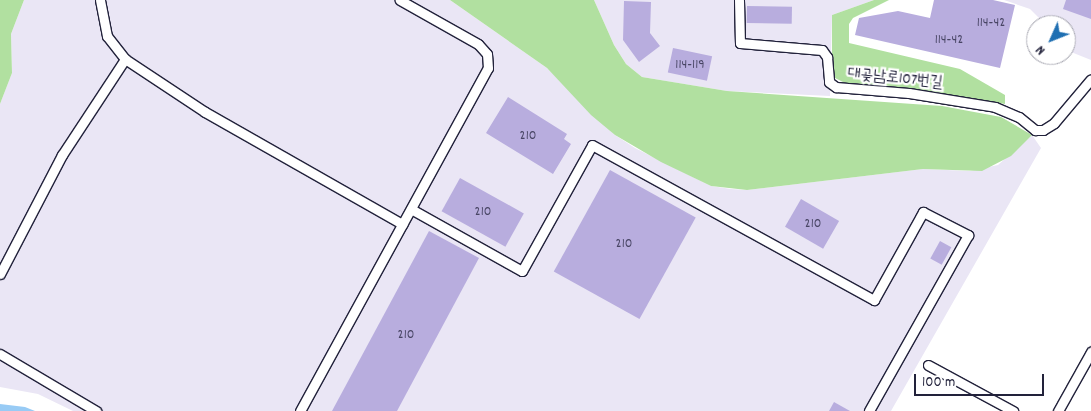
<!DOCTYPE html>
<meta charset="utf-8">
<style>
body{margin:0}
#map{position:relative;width:1091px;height:411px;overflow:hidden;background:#fff;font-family:Dekko,"Poor Story",sans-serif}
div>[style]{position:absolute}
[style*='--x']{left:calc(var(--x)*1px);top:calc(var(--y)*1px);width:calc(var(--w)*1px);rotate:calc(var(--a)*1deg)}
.built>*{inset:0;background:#eae6f5}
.green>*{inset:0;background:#b1e0a0}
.water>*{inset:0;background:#98cbf5}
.building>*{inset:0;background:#b8adde;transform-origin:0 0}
.roads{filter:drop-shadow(1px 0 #22223b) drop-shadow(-1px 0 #22223b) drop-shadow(0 1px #22223b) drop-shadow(0 -1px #22223b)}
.minor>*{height:9px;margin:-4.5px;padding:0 4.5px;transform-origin:4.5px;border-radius:4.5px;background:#fff}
span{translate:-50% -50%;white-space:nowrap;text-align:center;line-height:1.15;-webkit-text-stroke:4.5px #fff;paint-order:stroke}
.number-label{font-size:14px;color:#484564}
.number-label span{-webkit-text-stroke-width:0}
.street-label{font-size:16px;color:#22223b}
.north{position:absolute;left:1026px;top:15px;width:50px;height:50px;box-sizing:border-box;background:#fff;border:1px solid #a7a7b1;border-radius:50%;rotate:226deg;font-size:14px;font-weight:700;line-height:20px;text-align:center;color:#22223b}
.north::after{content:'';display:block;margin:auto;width:18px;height:22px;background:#1f6fb2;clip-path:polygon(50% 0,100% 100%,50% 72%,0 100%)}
.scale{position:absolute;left:914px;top:374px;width:130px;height:22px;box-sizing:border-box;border:2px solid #22223b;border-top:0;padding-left:6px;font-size:15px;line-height:18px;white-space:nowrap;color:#22223b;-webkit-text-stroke:4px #fff;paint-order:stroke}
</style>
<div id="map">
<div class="built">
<i style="clip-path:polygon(24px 0,450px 0,547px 68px,615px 135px,635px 148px,711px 186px,731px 189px,747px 190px,923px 169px,970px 171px,998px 165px,1032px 135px,1041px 148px,891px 411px,73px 411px,38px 394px,0 387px,0 104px,12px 73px,11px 34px)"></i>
<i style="clip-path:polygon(594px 0,874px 0,832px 15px,830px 96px,727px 91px,642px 77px,626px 64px,614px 45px)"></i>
<i style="clip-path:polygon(1004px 0,1091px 0,1091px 60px,1066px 50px,1066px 25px,1046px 25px,1030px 9px)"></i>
</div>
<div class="green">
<i style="clip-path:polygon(0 0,24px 0,11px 34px,12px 73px,0 104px)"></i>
<i style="clip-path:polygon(450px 0,594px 0,614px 45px,626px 64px,642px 77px,727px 91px,942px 106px,1001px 117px,1032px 135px,1011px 156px,982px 171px,923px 169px,747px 190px,711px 186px,661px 162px,615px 135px,591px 115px,547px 68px)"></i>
<i style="clip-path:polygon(874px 0,889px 0,853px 18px,849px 24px,849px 43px,960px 69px,1005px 95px,1005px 104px,883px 85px,845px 83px,835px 78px,832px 72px,832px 15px)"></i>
</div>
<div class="water">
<i style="clip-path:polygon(0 404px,25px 407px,35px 411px,0 411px)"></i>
</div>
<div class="building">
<i style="clip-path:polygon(934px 0,993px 0,1015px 5px,1000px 68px,855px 35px,859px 18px,898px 11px,930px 18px)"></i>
<i style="clip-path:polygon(1066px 0,1091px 0,1091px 19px,1063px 9px)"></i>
<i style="clip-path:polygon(624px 1px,651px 2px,650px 33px,660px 46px,639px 62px,623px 40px)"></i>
<i style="left:747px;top:6px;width:45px;height:17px;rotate:1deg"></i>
<i style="left:673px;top:48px;width:40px;height:25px;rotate:12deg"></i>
<i style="clip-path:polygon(508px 97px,567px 134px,564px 139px,571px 144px,553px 174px,486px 133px)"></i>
<i style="left:610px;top:170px;width:98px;height:116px;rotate:29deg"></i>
<i style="left:460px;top:178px;width:73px;height:38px;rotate:29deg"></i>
<i style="left:801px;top:199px;width:44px;height:32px;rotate:30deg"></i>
<i style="clip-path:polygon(429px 231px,479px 258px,397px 411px,332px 411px)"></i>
<i style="left:940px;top:241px;width:13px;height:20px;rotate:29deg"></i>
<i style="clip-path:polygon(834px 402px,850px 411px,829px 411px)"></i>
</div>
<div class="roads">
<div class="minor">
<i style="--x:100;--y:0;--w:37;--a:79"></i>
<i style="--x:107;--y:36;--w:29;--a:52"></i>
<i style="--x:125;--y:59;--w:96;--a:33.5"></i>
<i style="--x:205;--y:112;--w:227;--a:29.6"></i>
<i style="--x:739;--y:0;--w:43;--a:88.7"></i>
<i style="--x:740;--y:43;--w:82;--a:4.9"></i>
<i style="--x:822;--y:50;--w:9;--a:54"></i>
<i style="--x:827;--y:57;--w:25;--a:85"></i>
<i style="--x:829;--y:82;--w:9;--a:36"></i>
<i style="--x:836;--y:87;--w:73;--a:4.7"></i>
<i style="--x:909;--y:93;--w:87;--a:9.2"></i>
<i style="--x:995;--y:107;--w:26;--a:23"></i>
<i style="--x:1019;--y:117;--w:21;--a:39"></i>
<i style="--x:1035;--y:130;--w:8;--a:0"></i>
<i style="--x:1043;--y:130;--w:13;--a:-32"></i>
<i style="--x:1054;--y:123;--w:57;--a:-49.9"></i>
<i style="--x:411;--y:209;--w:127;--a:29.2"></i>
<i style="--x:522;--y:271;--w:144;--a:-60.9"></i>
<i style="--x:592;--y:145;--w:322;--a:28.8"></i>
<i style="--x:874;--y:300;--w:101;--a:-60.9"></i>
<i style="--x:923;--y:212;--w:51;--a:27.1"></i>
<i style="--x:968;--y:235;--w:202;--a:119.4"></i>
<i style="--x:0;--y:274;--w:134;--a:-62.5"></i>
<i style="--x:62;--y:155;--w:115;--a:-56.7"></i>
<i style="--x:0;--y:354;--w:112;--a:30.7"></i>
<i style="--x:928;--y:365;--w:97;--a:28.4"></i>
<i style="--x:300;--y:411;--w:391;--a:-61.3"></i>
<i style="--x:488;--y:68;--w:14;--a:-94"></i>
<i style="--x:487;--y:54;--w:13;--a:-132"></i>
<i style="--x:478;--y:44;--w:90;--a:-150.6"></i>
<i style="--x:1058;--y:411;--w:68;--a:-60.8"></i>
</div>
</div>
<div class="number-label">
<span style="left:991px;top:23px">114-42</span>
<span style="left:949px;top:40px">114-42</span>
<span style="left:690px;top:65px">114-119</span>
<span style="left:528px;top:136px">210</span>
<span style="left:483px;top:212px">210</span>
<span style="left:813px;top:224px">210</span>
<span style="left:624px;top:244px">210</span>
<span style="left:406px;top:335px">210</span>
</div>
<div class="street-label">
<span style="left:895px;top:79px;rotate:6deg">대곶남로107번길</span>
</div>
<div class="north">N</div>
<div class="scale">100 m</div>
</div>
